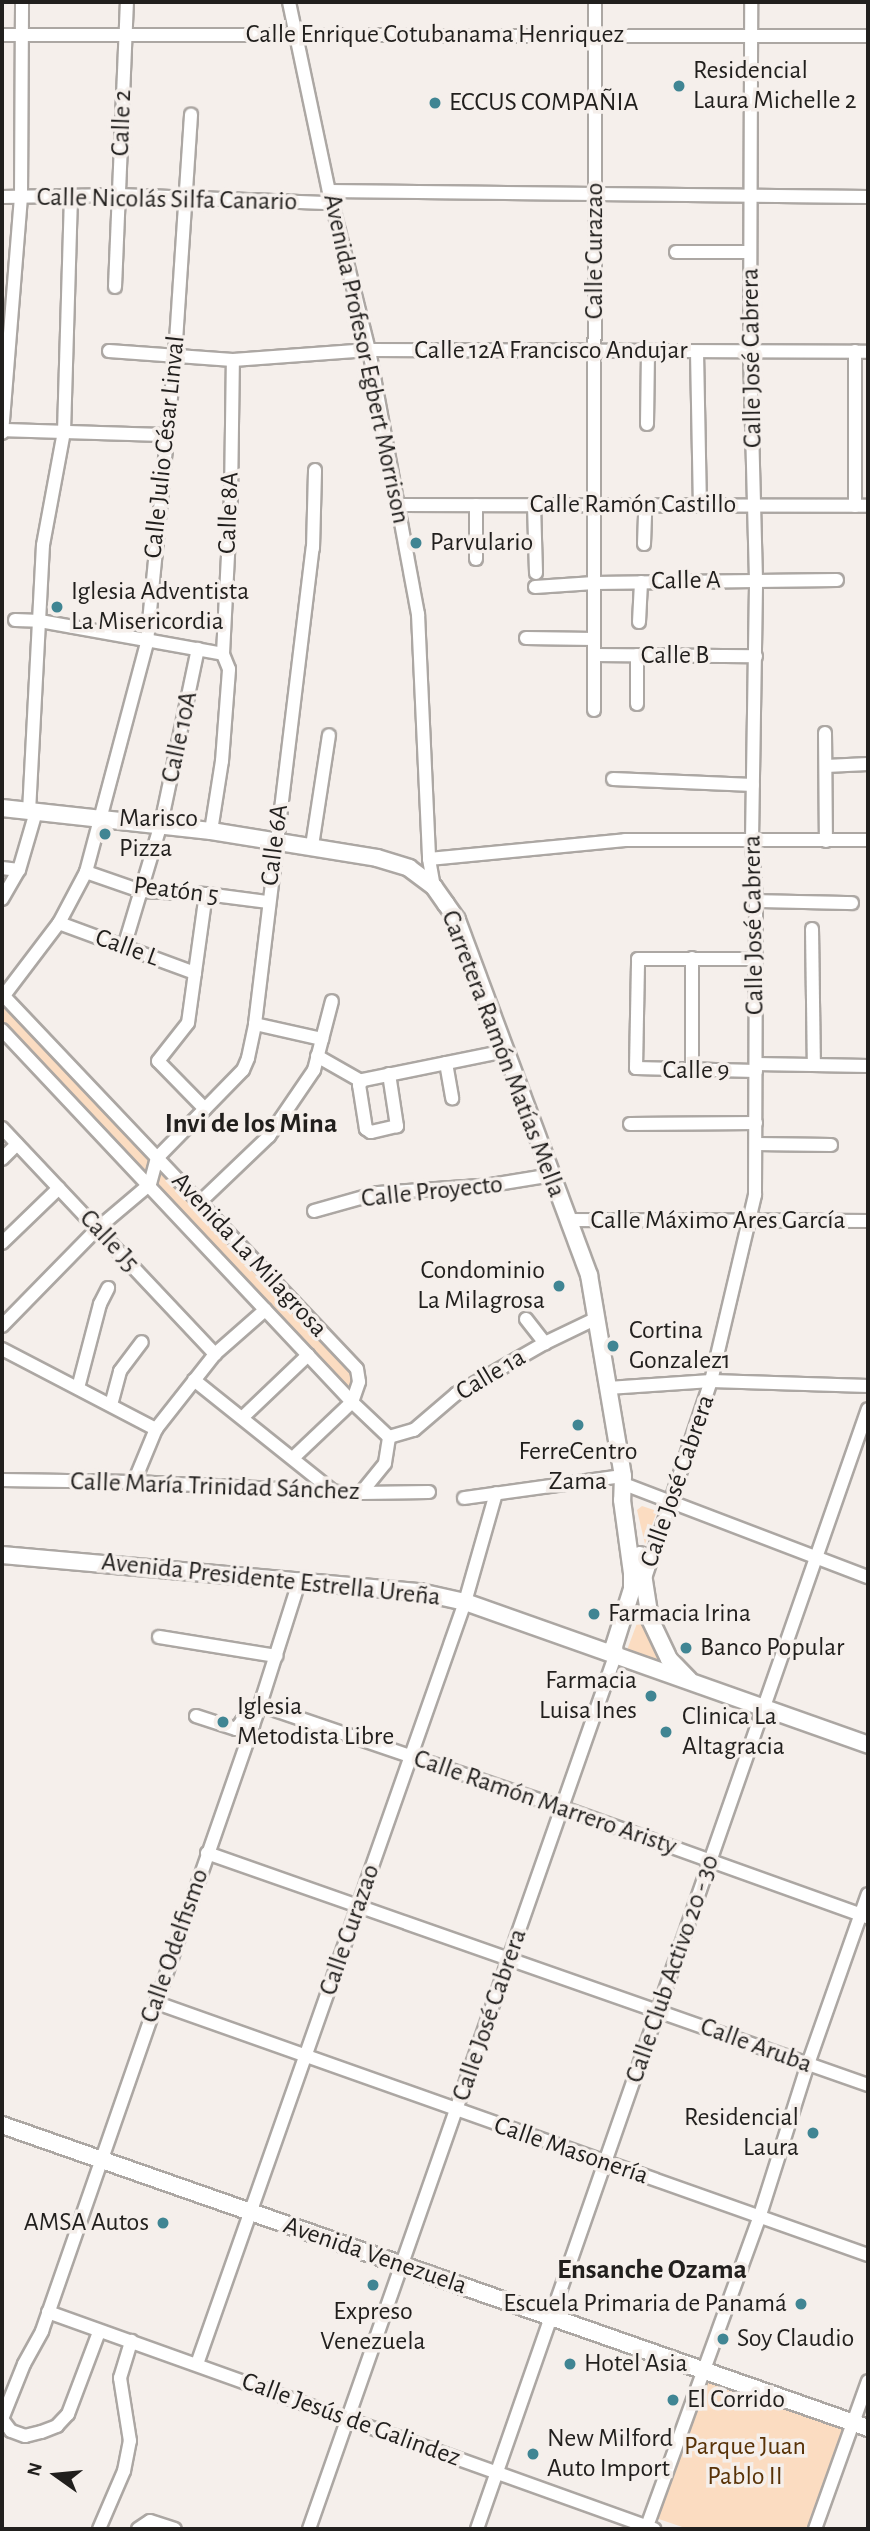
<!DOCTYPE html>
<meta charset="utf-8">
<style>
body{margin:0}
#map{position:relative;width:870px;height:2531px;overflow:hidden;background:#f5efeb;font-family:"Alegreya Sans",sans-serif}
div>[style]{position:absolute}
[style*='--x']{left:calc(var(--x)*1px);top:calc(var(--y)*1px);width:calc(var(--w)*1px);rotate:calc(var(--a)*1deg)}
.green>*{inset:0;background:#fbdcc1}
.roads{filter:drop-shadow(2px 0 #aca7a3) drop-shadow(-2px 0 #aca7a3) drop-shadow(0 2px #aca7a3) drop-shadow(0 -2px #aca7a3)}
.minor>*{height:12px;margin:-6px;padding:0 6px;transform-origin:6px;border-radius:6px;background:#fff}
.major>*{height:16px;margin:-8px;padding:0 8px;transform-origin:8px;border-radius:8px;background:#fff}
.dots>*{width:19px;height:19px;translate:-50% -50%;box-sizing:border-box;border:4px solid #f5efeb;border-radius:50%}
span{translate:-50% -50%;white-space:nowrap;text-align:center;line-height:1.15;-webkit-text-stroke:7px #f5efeb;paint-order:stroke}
.street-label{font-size:26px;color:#211f1d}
.poi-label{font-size:26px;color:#211f1d}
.left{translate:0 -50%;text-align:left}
.right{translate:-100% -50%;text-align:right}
.park-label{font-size:26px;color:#583207}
.neighbourhood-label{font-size:28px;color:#211f1d;font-weight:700}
.frame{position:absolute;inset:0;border:4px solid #211f1d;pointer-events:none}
.north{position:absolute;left:21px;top:2440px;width:70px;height:70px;-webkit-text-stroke:5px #f5efeb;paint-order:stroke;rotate:285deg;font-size:19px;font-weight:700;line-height:28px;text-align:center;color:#211f1d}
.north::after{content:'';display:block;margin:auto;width:24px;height:32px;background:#211f1d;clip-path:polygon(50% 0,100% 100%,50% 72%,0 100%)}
</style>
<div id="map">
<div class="green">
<i style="clip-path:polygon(2px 1002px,353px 1372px,354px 1382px,349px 1391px,2px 1023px)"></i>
<i style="clip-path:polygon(642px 1506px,654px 1510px,656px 1514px,645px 1544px,637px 1510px)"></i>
<i style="clip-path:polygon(639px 1618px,650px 1642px,660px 1662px,627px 1650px)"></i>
<i style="clip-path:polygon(704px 2374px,848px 2425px,812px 2529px,688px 2529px,653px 2517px)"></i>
</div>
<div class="roads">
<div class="minor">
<i style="--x:289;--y:2;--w:193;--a:78.1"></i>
<i style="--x:329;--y:191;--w:164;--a:75.9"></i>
<i style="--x:369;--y:350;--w:269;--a:79.5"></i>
<i style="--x:418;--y:614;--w:245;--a:87.4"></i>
<i style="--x:429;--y:859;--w:28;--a:80"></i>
<i style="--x:2;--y:35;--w:866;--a:0.07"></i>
<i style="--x:329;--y:191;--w:539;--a:0.64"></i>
<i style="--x:2;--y:197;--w:117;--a:-1"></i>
<i style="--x:119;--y:195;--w:213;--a:2.2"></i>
<i style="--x:676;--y:252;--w:74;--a:0"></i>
<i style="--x:115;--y:287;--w:285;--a:-87.6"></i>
<i style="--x:109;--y:351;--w:124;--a:4.2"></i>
<i style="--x:233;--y:360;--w:136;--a:-4.2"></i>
<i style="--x:369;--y:350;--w:499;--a:0.2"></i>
<i style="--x:855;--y:351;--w:155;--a:90"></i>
<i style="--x:697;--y:352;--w:154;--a:88.9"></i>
<i style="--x:647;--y:424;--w:73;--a:-89.2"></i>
<i style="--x:2;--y:430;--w:163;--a:1.8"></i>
<i style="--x:2;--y:433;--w:236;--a:-85.4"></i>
<i style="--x:21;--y:198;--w:196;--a:-89.7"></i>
<i style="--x:399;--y:505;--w:469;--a:0.1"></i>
<i style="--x:534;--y:505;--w:68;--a:88.3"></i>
<i style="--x:644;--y:544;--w:38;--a:-88"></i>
<i style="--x:476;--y:559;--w:54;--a:-90"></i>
<i style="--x:535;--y:587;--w:59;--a:-3.9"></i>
<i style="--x:594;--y:583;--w:243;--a:-0.7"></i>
<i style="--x:15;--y:620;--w:25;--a:2"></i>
<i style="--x:40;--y:621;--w:186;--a:10.2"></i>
<i style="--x:639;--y:622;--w:40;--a:-87.1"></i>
<i style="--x:526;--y:638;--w:68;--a:0.8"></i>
<i style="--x:594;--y:655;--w:162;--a:0.4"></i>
<i style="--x:637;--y:655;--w:49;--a:90"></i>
<i style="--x:594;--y:710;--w:708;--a:-89.92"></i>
<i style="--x:825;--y:733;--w:108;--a:89.5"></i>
<i style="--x:826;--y:766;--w:42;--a:-2.7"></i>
<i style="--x:613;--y:779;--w:140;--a:2.5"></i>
<i style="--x:29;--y:812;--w:267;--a:-87"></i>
<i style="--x:43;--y:545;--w:115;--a:-79.5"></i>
<i style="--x:64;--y:432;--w:236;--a:-88.3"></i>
<i style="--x:211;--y:831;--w:71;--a:-81.1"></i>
<i style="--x:222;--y:761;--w:92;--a:-85.6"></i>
<i style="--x:229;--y:669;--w:16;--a:-112"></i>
<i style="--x:223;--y:654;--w:157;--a:-87.1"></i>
<i style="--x:231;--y:497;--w:137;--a:-89.2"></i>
<i style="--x:312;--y:846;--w:112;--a:-81.3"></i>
<i style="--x:429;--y:859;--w:197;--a:-5.5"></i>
<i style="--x:625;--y:840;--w:243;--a:0"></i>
<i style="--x:2;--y:868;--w:17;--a:7"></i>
<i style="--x:86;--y:872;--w:58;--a:19.1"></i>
<i style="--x:141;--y:891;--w:65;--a:2.6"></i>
<i style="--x:206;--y:894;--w:63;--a:7.4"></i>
<i style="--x:2;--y:899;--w:34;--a:-60"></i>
<i style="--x:19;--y:870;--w:60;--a:-73.7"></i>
<i style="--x:756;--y:901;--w:96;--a:1.2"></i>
<i style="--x:59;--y:923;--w:145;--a:20.2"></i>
<i style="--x:812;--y:929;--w:136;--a:89.2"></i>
<i style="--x:124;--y:947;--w:128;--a:-73.3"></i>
<i style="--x:161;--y:824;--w:179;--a:-78.1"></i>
<i style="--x:692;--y:958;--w:113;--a:90"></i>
<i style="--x:2;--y:994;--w:516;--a:46.57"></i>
<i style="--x:357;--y:1369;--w:13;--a:81"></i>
<i style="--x:359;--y:1382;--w:21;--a:109"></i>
<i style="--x:352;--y:1402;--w:81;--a:136.5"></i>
<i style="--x:2;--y:998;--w:94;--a:-52.8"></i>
<i style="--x:59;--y:923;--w:58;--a:-62.1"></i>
<i style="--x:86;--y:872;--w:238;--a:-75.1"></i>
<i style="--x:147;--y:642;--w:287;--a:-84.4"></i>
<i style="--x:175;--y:356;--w:242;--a:-86.2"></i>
<i style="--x:255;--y:1024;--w:69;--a:12.6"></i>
<i style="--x:2;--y:1030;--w:511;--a:46.75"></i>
<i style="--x:352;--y:1402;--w:51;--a:43.4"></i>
<i style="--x:317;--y:1056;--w:51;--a:29.6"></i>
<i style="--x:446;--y:1063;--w:36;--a:80"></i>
<i style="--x:756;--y:1064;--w:112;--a:1"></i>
<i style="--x:756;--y:1071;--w:120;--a:-178.6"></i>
<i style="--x:636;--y:1068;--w:109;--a:-88.9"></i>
<i style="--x:638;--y:959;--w:118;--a:0"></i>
<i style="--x:389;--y:1074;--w:53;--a:81.3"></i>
<i style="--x:397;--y:1126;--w:27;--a:167"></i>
<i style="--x:371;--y:1132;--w:6;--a:-149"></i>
<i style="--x:366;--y:1129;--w:45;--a:-99"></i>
<i style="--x:359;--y:1085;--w:6;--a:-51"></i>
<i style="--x:363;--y:1080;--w:146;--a:-11.5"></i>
<i style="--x:205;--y:1109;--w:67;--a:-134.4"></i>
<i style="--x:158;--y:1061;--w:48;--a:-51.7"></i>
<i style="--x:188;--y:1023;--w:130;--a:-82.1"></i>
<i style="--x:630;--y:1124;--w:126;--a:-0.5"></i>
<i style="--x:2;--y:1128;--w:311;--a:46.7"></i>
<i style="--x:756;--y:1144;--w:75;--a:0.8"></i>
<i style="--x:2;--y:1159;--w:21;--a:-45"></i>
<i style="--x:199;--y:1203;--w:97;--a:-43.7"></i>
<i style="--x:269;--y:1136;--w:80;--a:-55.7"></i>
<i style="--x:314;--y:1070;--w:71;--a:-75.4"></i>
<i style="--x:314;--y:1211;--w:66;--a:-15.7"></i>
<i style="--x:378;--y:1193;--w:113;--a:-4"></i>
<i style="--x:491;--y:1185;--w:62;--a:-9.3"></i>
<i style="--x:568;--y:1220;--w:300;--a:0.2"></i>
<i style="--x:2;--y:1243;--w:79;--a:-44"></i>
<i style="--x:526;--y:1319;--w:31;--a:52"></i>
<i style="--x:2;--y:1326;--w:137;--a:-45.6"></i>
<i style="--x:98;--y:1228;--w:68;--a:-40.2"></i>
<i style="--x:150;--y:1184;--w:27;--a:-75"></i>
<i style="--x:157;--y:1158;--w:123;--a:-45.7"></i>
<i style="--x:243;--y:1070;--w:13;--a:-67"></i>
<i style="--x:248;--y:1058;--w:35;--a:-78"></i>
<i style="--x:255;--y:1024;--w:480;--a:-83.1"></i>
<i style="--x:313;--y:548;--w:78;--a:-88.5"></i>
<i style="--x:2;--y:1349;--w:174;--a:27.5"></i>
<i style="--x:194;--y:1380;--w:179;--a:38.7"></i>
<i style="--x:78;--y:1388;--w:87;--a:-75.3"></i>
<i style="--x:100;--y:1304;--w:18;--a:-63"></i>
<i style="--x:608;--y:1388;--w:103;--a:-3.9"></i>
<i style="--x:711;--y:1381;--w:157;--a:1.8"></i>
<i style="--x:111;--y:1405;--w:35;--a:-75"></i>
<i style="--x:120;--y:1371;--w:36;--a:-53"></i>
<i style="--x:243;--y:1417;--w:90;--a:-43.6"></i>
<i style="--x:389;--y:1437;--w:26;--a:-16"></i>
<i style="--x:414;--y:1430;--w:55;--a:-40.6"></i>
<i style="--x:456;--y:1394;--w:103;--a:-29.8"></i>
<i style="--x:545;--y:1343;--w:58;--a:-25.7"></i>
<i style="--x:2;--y:1480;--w:132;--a:0.9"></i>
<i style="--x:134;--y:1482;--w:227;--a:2.8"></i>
<i style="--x:361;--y:1493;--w:68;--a:-0.8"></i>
<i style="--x:134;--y:1482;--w:57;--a:-67.5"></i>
<i style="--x:156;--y:1429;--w:95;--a:-51.8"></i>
<i style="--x:215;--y:1354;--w:67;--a:-41.3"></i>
<i style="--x:624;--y:1484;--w:261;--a:20.9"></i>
<i style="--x:361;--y:1493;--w:38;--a:-51"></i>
<i style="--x:385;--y:1463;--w:26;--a:-81"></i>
<i style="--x:464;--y:1498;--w:161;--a:-7.9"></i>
<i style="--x:645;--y:1578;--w:208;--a:-71.5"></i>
<i style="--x:711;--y:1381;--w:191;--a:-76.7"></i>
<i style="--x:755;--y:1195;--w:294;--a:-89.8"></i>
<i style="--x:756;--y:901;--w:61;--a:-93.8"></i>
<i style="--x:752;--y:840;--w:260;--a:-89.1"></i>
<i style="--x:756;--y:580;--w:228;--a:-91.5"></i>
<i style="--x:750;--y:352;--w:350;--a:-89.8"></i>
<i style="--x:159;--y:1637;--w:119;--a:9.2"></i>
<i style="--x:260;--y:1705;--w:317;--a:18.8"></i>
<i style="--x:560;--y:1807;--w:327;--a:19.7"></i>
<i style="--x:196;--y:1716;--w:42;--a:18"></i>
<i style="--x:236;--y:1729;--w:10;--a:-53"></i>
<i style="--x:242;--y:1721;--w:12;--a:20"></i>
<i style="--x:207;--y:1853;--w:701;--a:19.34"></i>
<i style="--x:157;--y:2003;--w:754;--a:19.52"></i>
<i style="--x:48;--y:2312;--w:644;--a:19.7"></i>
<i style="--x:99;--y:2332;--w:88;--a:110.7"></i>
<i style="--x:68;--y:2414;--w:16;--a:133"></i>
<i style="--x:57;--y:2426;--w:17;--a:159"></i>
<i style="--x:41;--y:2432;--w:16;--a:166"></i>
<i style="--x:25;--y:2436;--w:15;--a:-160"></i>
<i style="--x:11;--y:2431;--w:15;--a:-127"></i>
<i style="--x:2;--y:2419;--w:59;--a:-68.2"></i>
<i style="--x:24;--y:2364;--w:38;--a:-61"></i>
<i style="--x:42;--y:2331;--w:663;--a:-70.8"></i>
<i style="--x:260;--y:1705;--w:132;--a:-72.4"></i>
<i style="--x:197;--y:2364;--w:808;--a:-70.62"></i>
<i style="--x:465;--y:1602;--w:113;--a:-74.1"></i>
<i style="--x:99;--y:2529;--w:63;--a:-66.7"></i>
<i style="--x:124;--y:2471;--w:31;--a:-79"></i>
<i style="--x:130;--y:2441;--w:64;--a:-99"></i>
<i style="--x:120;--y:2378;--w:39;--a:-73"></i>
<i style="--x:138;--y:2529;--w:14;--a:-34"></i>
<i style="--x:150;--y:2521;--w:26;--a:18"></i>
<i style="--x:309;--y:2529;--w:925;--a:-70.68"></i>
<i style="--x:477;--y:2529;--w:1186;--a:-70.76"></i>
<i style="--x:646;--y:2529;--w:334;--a:-70"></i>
<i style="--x:760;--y:2215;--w:158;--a:-72.4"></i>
<i style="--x:808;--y:2064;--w:180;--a:-70.6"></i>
<i style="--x:815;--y:2529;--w:157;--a:-70.3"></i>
</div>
<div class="major">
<i style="--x:2;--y:808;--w:210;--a:6.3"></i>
<i style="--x:211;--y:831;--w:168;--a:9.2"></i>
<i style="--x:377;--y:858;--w:34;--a:17"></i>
<i style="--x:409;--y:868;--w:31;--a:37"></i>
<i style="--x:434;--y:887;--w:21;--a:55"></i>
<i style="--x:446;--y:904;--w:19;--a:55"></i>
<i style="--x:457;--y:920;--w:379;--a:69.6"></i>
<i style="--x:589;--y:1275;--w:204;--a:80.4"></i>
<i style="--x:623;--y:1476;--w:24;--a:92"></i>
<i style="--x:622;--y:1500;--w:74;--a:82.2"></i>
<i style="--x:632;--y:1573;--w:16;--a:90"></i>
<i style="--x:632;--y:1589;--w:60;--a:107.5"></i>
<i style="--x:614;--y:1646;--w:10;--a:84"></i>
<i style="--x:2;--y:1555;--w:420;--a:5.1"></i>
<i style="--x:420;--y:1592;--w:46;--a:12.5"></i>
<i style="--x:465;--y:1602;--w:428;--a:19.5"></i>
<i style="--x:640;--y:1555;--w:65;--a:81.1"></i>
<i style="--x:650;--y:1619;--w:44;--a:64.6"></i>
<i style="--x:669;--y:1659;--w:29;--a:46"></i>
<i style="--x:2;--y:2125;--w:917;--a:19.28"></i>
</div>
</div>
<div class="dots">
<i style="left:679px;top:86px;background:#408593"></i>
<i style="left:435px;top:103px;background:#408593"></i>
<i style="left:416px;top:543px;background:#408593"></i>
<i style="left:57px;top:607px;background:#408593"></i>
<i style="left:105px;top:834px;background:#408593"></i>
<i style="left:559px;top:1286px;background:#408593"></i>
<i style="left:613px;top:1346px;background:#408593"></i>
<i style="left:578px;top:1425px;background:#408593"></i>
<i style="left:594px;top:1614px;background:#408593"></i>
<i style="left:686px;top:1648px;background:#408593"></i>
<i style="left:651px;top:1696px;background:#408593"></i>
<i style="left:223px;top:1722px;background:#408593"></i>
<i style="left:666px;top:1732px;background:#408593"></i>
<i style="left:813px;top:2133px;background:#408593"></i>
<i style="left:163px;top:2223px;background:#408593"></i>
<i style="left:373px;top:2285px;background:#408593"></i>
<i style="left:801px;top:2304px;background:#408593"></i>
<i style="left:723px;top:2339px;background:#408593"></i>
<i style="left:570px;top:2364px;background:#408593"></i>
<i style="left:673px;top:2400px;background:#408593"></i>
<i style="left:533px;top:2454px;background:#408593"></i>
</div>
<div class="street-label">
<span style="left:435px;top:35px">Calle Enrique Cotubanama Henriquez</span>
<span style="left:122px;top:123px;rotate:-88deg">Calle 2</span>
<span style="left:167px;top:200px;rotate:1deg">Calle Nicolás Silfa Canario</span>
<span style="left:595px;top:251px;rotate:-90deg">Calle Curazao</span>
<span style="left:551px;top:351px">Calle 12A Francisco Andujar</span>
<span style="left:752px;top:358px;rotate:-91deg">Calle José Cabrera</span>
<span style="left:366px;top:359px;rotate:78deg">Avenida Profesor Egbert Morrison</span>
<span style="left:165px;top:447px;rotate:-84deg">Calle Julio César Linval</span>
<span style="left:633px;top:505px">Calle Ramón Castillo</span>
<span style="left:229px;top:513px;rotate:-88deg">Calle 8A</span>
<span style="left:686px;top:581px;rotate:-1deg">Calle A</span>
<span style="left:675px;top:656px">Calle B</span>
<span style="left:180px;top:737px;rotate:-78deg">Calle 10A</span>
<span style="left:275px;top:845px;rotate:-83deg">Calle 6A</span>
<span style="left:176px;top:891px;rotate:7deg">Peatón 5</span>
<span style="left:754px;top:925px;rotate:-91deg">Calle José Cabrera</span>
<span style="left:127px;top:948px;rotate:20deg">Calle L</span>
<span style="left:503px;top:1054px;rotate:69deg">Carretera Ramón Matías Mella</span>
<span style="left:696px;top:1071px">Calle 9</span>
<span style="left:432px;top:1192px;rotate:-6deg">Calle Proyecto</span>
<span style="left:718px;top:1221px">Calle Máximo Ares García</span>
<span style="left:109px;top:1241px;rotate:47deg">Calle J5</span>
<span style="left:249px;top:1255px;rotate:47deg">Avenida La Milagrosa</span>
<span style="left:491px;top:1375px;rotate:-31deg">Calle 1a</span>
<span style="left:678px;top:1481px;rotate:-71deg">Calle José Cabrera</span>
<span style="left:215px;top:1487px;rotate:2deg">Calle María Trinidad Sánchez</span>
<span style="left:271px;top:1580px;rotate:6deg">Avenida Presidente Estrella Ureña</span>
<span style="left:545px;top:1803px;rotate:19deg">Calle Ramón Marrero Aristy</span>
<span style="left:350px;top:1930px;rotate:-71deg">Calle Curazao</span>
<span style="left:175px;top:1946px;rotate:-71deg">Calle Odelfismo</span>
<span style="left:673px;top:1969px;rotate:-71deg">Calle Club Activo 20 - 30</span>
<span style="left:490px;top:2015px;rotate:-71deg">Calle José Cabrera</span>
<span style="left:756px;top:2046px;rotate:20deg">Calle Aruba</span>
<span style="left:571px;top:2151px;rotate:19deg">Calle Masonería</span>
<span style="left:375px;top:2256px;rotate:19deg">Avenida Venezuela</span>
<span style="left:351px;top:2420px;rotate:20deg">Calle Jesús de Galindez</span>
</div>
<div class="poi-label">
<span class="left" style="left:693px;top:86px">Residencial<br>Laura Michelle 2</span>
<span class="left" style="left:449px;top:103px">ECCUS COMPAÑIA</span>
<span class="left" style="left:430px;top:543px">Parvulario</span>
<span class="left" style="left:71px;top:607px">Iglesia Adventista<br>La Misericordia</span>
<span class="left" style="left:119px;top:834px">Marisco<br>Pizza</span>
<span class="right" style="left:545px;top:1286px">Condominio<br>La Milagrosa</span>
<span class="left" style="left:629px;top:1346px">Cortina<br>Gonzalez1</span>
<span style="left:578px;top:1467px">FerreCentro<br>Zama</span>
<span class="left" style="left:608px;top:1614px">Farmacia Irina</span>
<span class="left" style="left:700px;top:1648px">Banco Popular</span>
<span class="right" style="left:637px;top:1696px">Farmacia<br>Luisa Ines</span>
<span class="left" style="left:237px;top:1722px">Iglesia<br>Metodista Libre</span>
<span class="left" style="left:682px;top:1732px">Clinica La<br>Altagracia</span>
<span class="right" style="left:799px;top:2133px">Residencial<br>Laura</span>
<span class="right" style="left:149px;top:2223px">AMSA Autos</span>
<span class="right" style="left:787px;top:2304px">Escuela Primaria de Panamá</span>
<span style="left:373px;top:2327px">Expreso<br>Venezuela</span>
<span class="left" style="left:737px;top:2339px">Soy Claudio</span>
<span class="left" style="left:584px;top:2364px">Hotel Asia</span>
<span class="left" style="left:687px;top:2400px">El Corrido</span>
<span class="left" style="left:547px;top:2454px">New Milford<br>Auto Import</span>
</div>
<div class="park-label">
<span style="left:745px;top:2462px">Parque Juan<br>Pablo II</span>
</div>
<div class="neighbourhood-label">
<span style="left:251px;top:1124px">Invi de los Mina</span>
<span style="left:652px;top:2270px">Ensanche Ozama</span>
</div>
<div class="frame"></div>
<div class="north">N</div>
</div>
